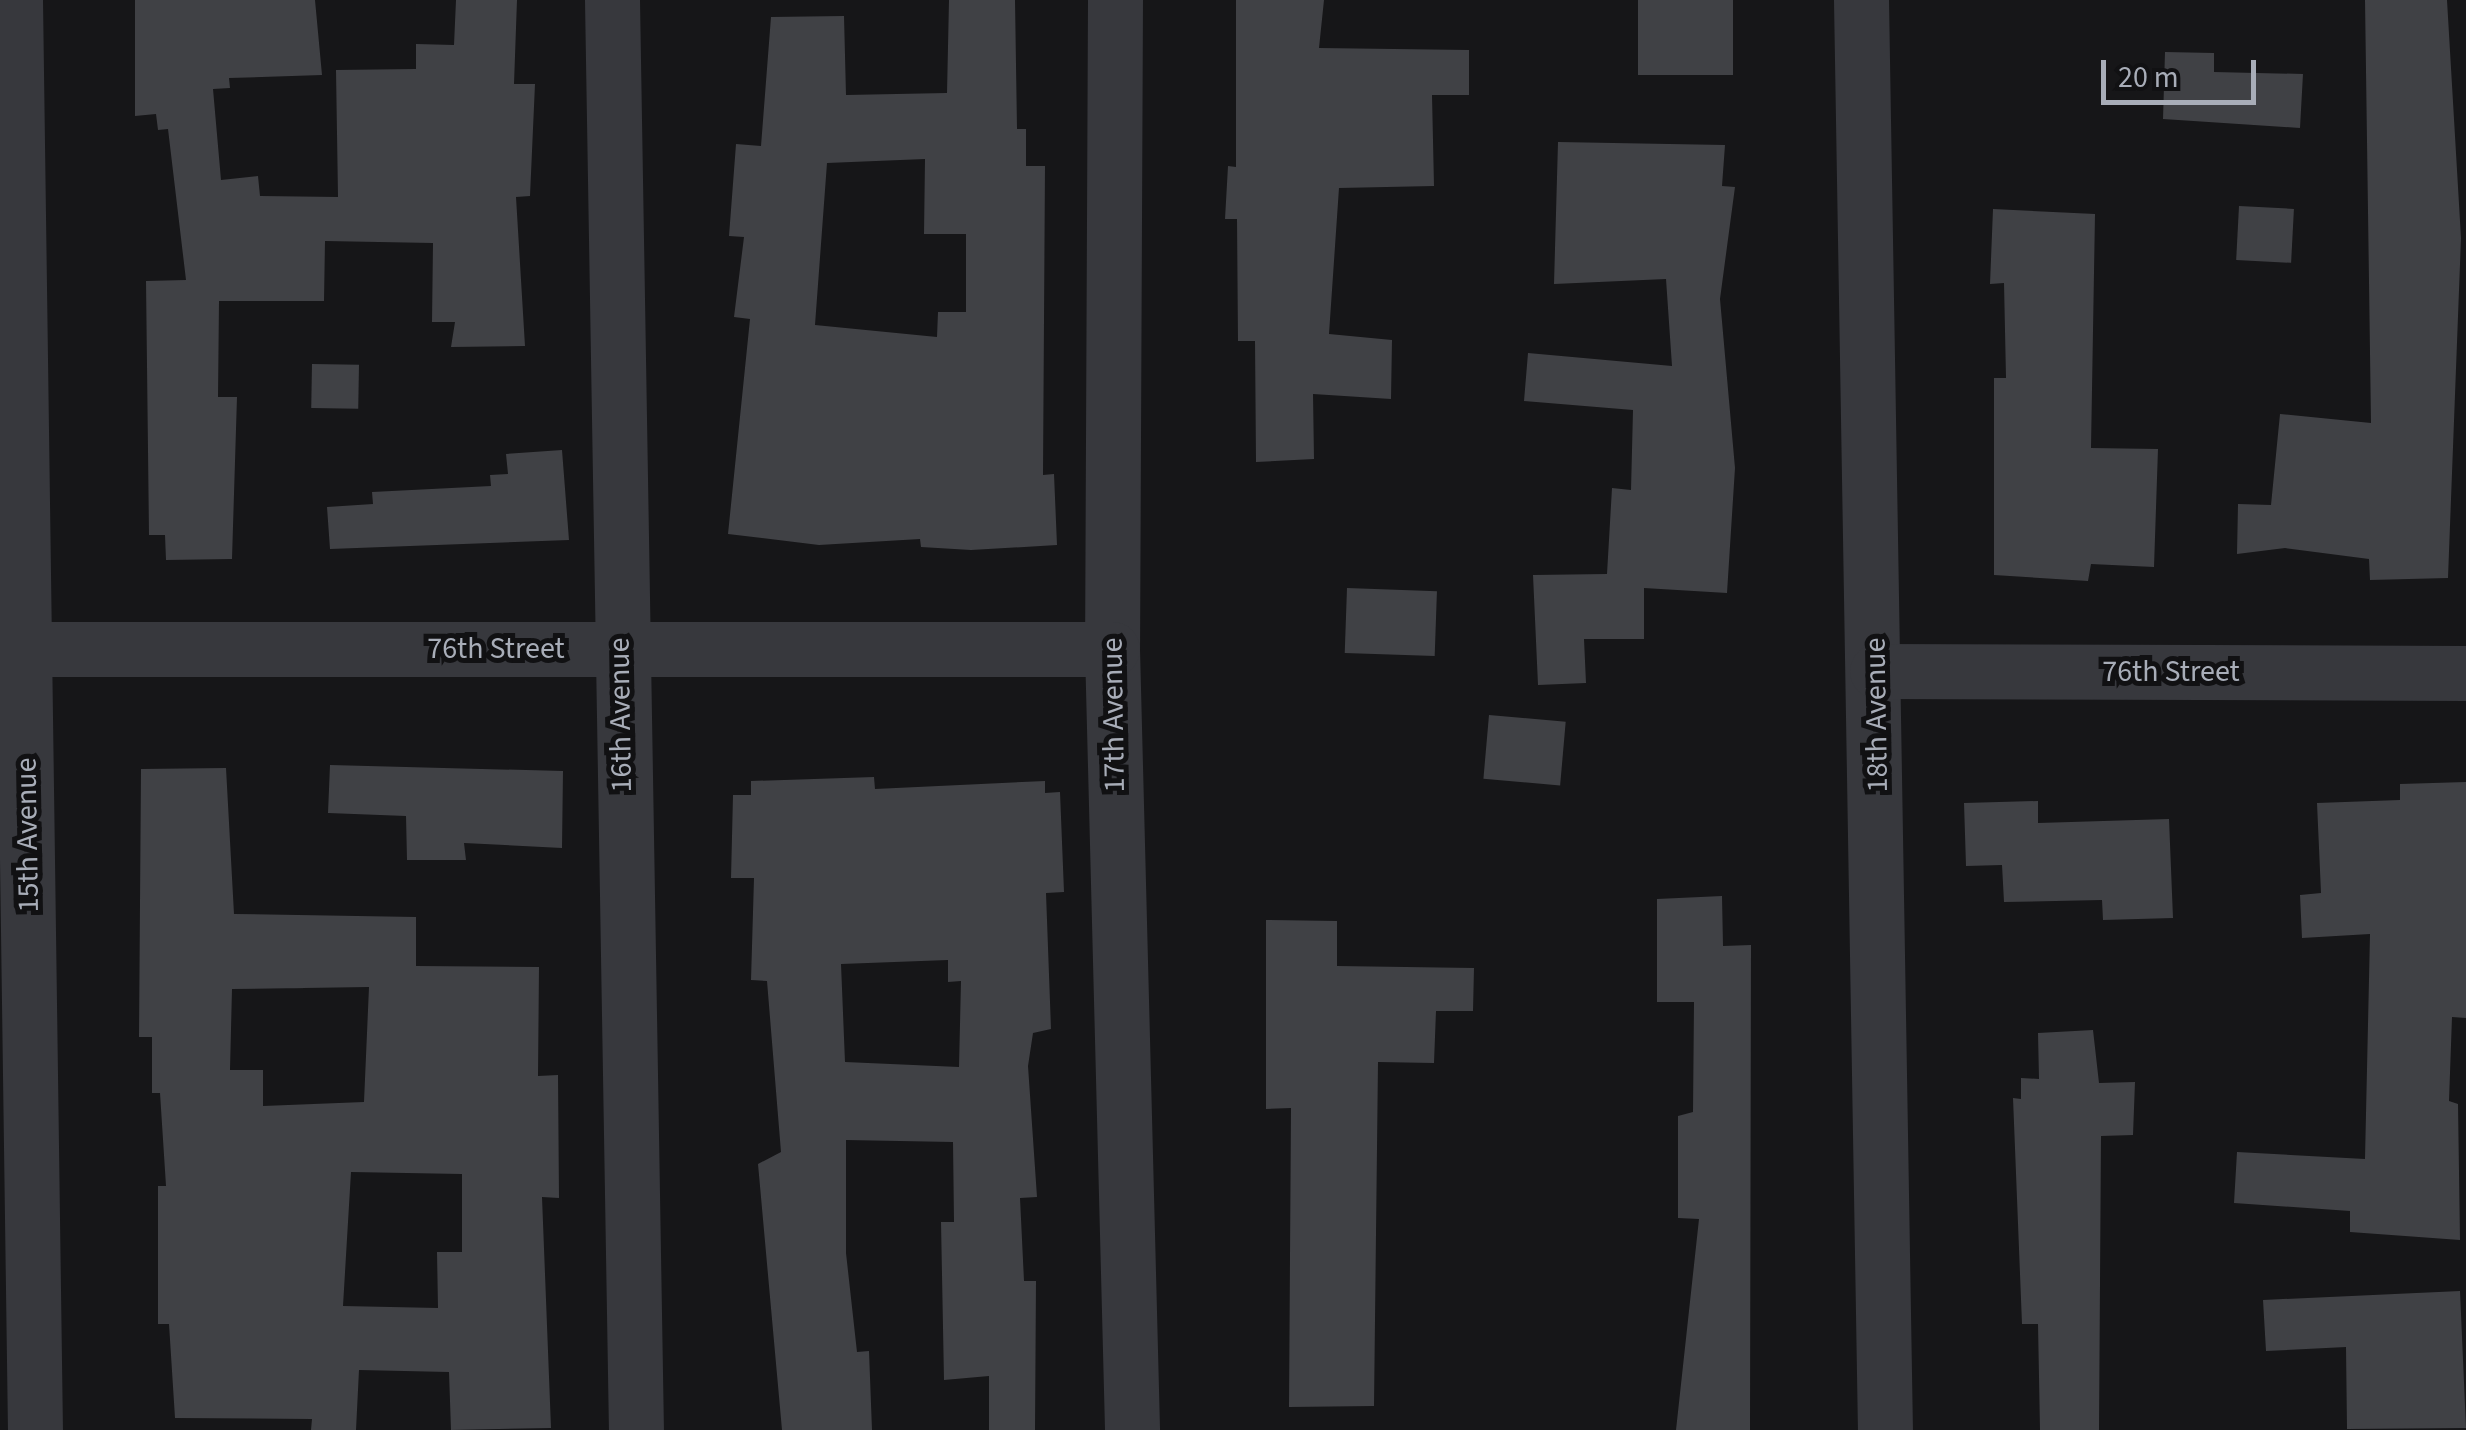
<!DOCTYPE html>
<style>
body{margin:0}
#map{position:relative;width:2466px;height:1430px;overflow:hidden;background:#161618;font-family:"Source Sans 3",sans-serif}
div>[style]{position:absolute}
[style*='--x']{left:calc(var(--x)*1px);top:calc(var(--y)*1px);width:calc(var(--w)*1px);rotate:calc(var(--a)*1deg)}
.building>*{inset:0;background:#404145;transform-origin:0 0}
.minor>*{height:55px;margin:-27.5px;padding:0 27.5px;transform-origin:27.5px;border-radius:27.5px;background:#37383d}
span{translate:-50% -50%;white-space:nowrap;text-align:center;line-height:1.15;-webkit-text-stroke:10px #111113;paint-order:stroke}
.street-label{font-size:30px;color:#a8adb8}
.scale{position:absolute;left:2101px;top:60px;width:155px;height:45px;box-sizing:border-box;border:5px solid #a8adb8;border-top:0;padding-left:12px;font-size:30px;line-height:35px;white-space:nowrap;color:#a8adb8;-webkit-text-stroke:8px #111113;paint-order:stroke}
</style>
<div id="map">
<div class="building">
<i style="clip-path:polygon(135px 0,315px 0,322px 75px,229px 78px,230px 88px,213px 89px,221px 180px,258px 176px,260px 196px,338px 197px,336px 70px,416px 69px,416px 44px,454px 45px,456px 0,517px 0,514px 84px,535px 84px,530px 196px,516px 197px,525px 346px,451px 347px,455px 322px,432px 322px,433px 243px,325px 241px,324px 301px,219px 301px,218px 397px,237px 397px,232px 559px,166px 560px,165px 535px,149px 535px,146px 281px,186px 280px,168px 129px,158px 130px,156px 114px,135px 116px)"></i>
<i style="clip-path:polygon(evenodd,949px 0,1015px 0,1017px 129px,1026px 129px,1026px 166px,1045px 166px,1043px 475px,1054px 474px,1057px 545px,971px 550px,921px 547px,920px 539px,819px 545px,728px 534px,750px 319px,734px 317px,744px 237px,729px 236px,736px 144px,761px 146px,771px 17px,844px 16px,846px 95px,947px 93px,949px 0,925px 159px,924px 234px,966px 234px,966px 312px,938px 312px,937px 337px,815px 325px,827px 163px,925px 159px)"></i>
<i style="clip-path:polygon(1236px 0,1324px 0,1319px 48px,1469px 50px,1469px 95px,1432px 95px,1434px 186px,1339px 188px,1329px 334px,1392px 340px,1391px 399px,1313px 394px,1314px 459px,1256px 462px,1255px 341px,1238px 341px,1237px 219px,1225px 219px,1228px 166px,1236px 167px)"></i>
<i style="left:1638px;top:0;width:95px;height:75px"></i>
<i style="clip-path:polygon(2365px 0,2447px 0,2461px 238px,2448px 578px,2370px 580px,2369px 559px,2285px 548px,2237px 554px,2238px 504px,2271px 505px,2280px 414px,2371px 423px)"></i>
<i style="clip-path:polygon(2165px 52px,2214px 53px,2214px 72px,2303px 74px,2300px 128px,2163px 119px)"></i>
<i style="clip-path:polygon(1558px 142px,1725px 145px,1722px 186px,1735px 187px,1720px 299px,1735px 468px,1727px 593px,1644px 588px,1644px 639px,1584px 639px,1586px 683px,1538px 685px,1533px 575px,1607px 574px,1612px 488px,1631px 490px,1633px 410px,1524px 401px,1528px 353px,1672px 366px,1666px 279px,1554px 284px)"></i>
<i style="left:2239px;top:206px;width:55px;height:54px;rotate:3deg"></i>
<i style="clip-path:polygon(1993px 209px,2095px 214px,2091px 448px,2158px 449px,2154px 567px,2091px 564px,2088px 581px,1994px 575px,1994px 378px,2006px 378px,2004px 283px,1990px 284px)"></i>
<i style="left:312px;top:364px;width:47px;height:44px;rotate:1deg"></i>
<i style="clip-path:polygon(562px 450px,569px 540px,330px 549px,327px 507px,373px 504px,372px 492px,491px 486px,490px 475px,508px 474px,506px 454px)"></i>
<i style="left:1347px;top:588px;width:90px;height:65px;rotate:2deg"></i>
<i style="left:1489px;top:715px;width:77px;height:64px;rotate:5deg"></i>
<i style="clip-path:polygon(330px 765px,563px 771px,562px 848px,464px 843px,466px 860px,407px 860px,406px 816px,328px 813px)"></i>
<i style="clip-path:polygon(evenodd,226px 768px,234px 914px,416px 917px,416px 966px,539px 967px,538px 1076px,558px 1075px,559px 1198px,542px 1197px,551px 1428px,451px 1430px,449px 1372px,359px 1370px,356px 1430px,311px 1430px,312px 1419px,175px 1418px,169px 1324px,158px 1324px,158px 1186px,166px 1186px,160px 1093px,152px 1093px,152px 1037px,139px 1037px,141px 769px,226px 768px,369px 987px,364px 1102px,263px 1106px,263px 1070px,230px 1070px,232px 989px,369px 987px,226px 768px,351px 1172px,462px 1174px,462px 1252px,437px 1252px,438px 1308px,343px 1306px,351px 1172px)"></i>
<i style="clip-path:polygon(evenodd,874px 777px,875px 789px,1045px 781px,1045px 793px,1060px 792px,1064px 892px,1046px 893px,1051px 1029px,1033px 1033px,1028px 1066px,1037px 1197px,1020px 1198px,1024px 1281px,1036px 1281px,1035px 1430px,989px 1430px,989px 1376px,944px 1380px,941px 1222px,954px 1222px,953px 1142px,846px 1140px,846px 1253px,857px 1352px,869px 1351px,872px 1430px,782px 1430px,758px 1164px,781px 1152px,767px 981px,751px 980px,754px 878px,731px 878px,733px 795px,751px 795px,751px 781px,874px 777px,948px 960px,948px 982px,961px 981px,959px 1067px,845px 1062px,841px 964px,948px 960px)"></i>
<i style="clip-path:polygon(2466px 782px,2466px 1018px,2452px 1017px,2449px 1101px,2458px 1104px,2460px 1240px,2350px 1232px,2350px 1211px,2234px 1203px,2237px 1152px,2365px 1159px,2370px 934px,2302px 938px,2300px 895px,2321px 893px,2317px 803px,2400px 800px,2400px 784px)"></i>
<i style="clip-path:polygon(2038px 801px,2038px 823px,2169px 819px,2173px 918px,2103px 920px,2102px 900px,2004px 902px,2002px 865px,1966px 866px,1964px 803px)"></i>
<i style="clip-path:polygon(1722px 896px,1723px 946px,1751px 945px,1750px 1430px,1676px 1430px,1699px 1219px,1678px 1218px,1678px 1116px,1693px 1112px,1694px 1002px,1657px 1002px,1657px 899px)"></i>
<i style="clip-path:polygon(1266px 920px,1337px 921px,1337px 966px,1474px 968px,1473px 1011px,1436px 1011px,1434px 1063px,1378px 1062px,1374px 1406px,1289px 1407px,1291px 1108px,1266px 1109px)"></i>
<i style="clip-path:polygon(2093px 1030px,2099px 1083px,2135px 1082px,2133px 1135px,2101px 1136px,2099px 1430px,2040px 1430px,2038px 1324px,2022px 1324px,2013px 1098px,2021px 1099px,2021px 1078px,2039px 1079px,2038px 1033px)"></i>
<i style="clip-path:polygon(2460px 1291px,2466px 1428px,2347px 1429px,2346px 1347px,2266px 1351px,2263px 1300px)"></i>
</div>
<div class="minor">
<i style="--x:15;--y:0;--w:1430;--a:89.2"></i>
<i style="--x:612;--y:0;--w:1430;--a:89.04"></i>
<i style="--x:1115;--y:0;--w:649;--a:90.26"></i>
<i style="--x:1112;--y:649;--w:781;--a:88.53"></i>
<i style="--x:1861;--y:0;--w:1430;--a:89.04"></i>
<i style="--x:0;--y:649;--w:1112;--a:0"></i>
<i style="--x:1877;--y:671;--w:589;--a:0.19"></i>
</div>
<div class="street-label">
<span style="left:496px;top:649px">76th Street</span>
<span style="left:2171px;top:672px">76th Street</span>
<span style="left:621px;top:715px;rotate:-91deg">16th Avenue</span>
<span style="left:1114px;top:715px;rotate:-91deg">17th Avenue</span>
<span style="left:1877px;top:715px;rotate:-91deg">18th Avenue</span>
<span style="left:28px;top:835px;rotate:-91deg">15th Avenue</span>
</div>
<div class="scale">20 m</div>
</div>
